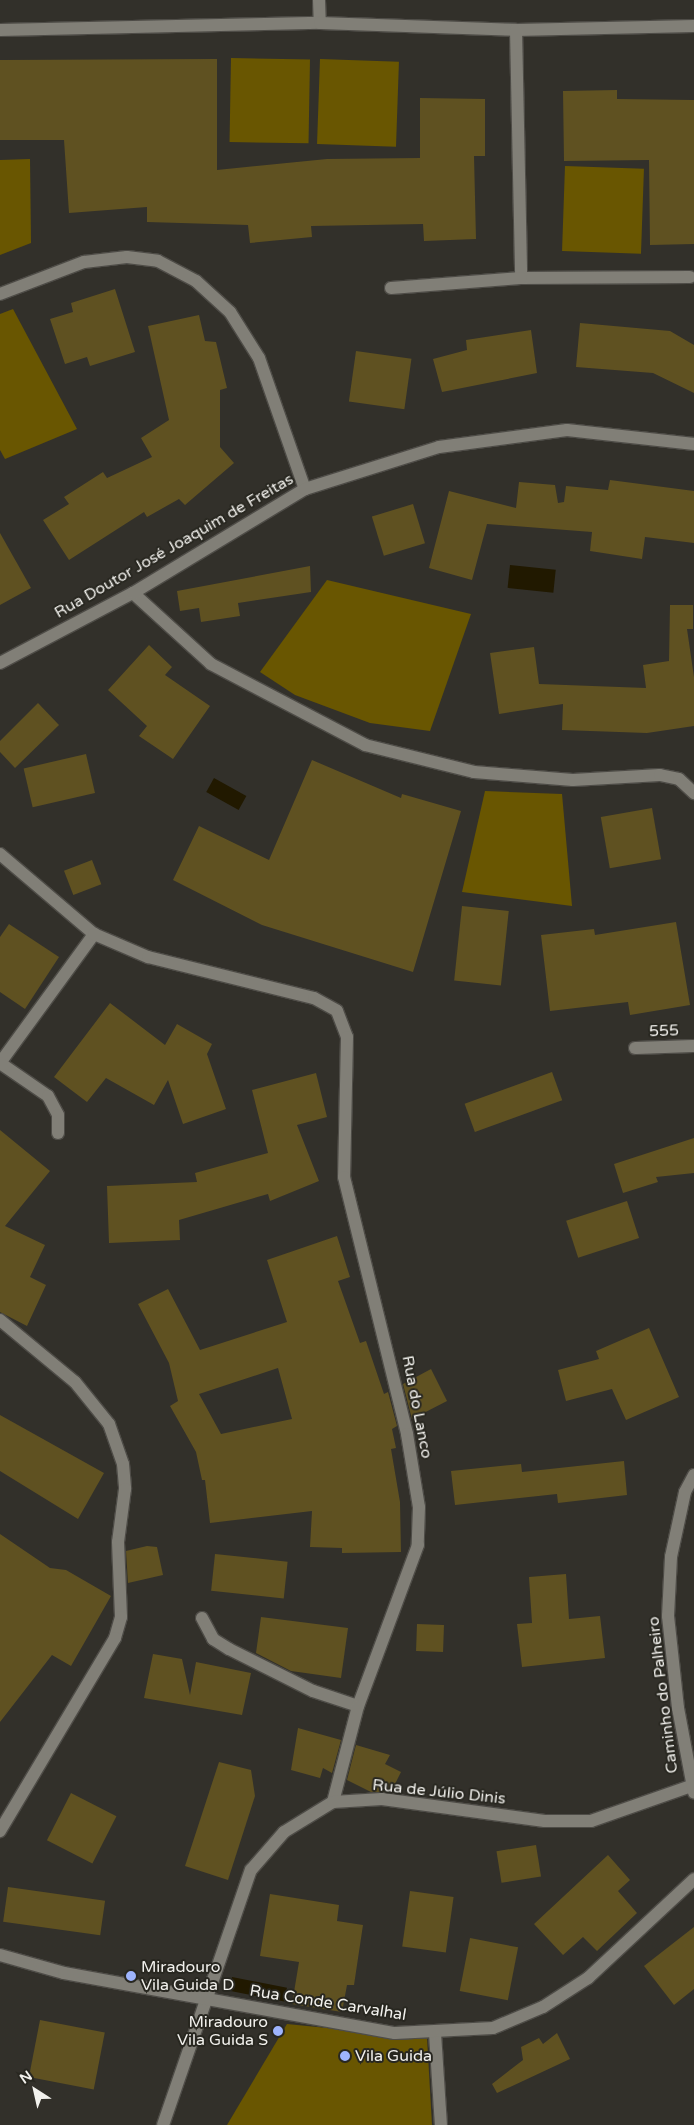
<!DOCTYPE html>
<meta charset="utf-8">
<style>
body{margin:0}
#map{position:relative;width:694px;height:2125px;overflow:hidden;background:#32302a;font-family:"Varela Round",sans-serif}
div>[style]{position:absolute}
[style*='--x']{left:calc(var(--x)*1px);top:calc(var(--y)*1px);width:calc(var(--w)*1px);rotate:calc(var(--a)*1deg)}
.green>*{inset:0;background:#695601;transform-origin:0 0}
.water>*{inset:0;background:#211900;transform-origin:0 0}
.building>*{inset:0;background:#5f5121;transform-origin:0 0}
.roads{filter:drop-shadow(1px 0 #4e4c47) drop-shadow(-1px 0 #4e4c47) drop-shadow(0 1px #4e4c47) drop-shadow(0 -1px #4e4c47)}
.service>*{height:12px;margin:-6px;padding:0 6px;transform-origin:6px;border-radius:6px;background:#817f77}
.minor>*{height:12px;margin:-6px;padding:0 6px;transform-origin:6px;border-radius:6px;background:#817f77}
.tertiary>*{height:12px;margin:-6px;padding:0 6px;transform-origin:6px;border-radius:6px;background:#817f77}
.dots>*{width:14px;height:14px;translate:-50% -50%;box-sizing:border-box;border:2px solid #282720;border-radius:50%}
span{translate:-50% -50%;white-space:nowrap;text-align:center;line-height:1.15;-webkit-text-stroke:4px #282720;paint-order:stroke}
.street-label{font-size:16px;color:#f2f1ed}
.poi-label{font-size:16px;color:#f2f1ed}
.left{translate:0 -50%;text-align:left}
.right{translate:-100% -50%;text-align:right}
.north{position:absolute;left:10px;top:2065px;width:50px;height:50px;-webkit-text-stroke:4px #282720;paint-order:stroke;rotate:325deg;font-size:14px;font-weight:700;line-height:20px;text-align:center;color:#f2f1ed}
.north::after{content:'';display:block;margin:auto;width:18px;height:22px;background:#f2f1ed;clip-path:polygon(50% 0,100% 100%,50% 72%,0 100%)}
</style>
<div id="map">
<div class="green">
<i style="left:231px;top:58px;width:79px;height:84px;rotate:1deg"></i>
<i style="left:320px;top:59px;width:79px;height:85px;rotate:2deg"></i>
<i style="clip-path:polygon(30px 159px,31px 243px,0 255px,0 160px)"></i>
<i style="left:565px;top:166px;width:79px;height:85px;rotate:2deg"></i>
<i style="clip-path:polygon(13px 309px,77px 429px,5px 459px,0 450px,0 314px)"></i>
<i style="clip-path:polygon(327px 580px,471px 614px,430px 731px,370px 723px,295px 695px,260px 672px)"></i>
<i style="clip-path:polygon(485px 791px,562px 794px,572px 906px,462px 892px)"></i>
<i style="clip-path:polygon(287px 2024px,427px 2038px,432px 2125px,227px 2125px)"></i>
</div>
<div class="water">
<i style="left:510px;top:565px;width:46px;height:23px;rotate:6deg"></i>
<i style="left:214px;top:778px;width:37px;height:16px;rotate:29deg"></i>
<i style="left:232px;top:1977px;width:56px;height:14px;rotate:11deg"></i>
</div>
<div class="building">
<i style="clip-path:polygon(217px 59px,217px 170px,327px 159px,420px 158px,420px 98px,485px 99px,485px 156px,474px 156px,476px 239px,424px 241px,423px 224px,311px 226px,312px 237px,250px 243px,248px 225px,147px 222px,147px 207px,69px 213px,64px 140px,0 140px,0 60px)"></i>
<i style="clip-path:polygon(617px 90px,617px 99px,694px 100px,694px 244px,650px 245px,649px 160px,564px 161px,563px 91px)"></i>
<i style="clip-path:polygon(115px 289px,135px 352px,90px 366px,87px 357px,65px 364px,50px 319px,73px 312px,71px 303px)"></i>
<i style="clip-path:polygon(199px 315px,205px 341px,216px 342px,227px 388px,220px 390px,220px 447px,234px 463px,185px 505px,179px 499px,147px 517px,144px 512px,69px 560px,43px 520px,69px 504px,64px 497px,103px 472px,107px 478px,152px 457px,141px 438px,169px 420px,148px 326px)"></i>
<i style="clip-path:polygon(580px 323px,670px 331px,694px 345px,694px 393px,653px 373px,576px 367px)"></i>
<i style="clip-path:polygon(531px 330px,537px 373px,442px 392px,433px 359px,467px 350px,466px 340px)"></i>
<i style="left:356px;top:351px;width:56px;height:51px;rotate:8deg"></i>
<i style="clip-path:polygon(610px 480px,694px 491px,694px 543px,645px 537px,642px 559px,590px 551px,592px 532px,487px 524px,472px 580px,429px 568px,449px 491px,516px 508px,519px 482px,555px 485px,558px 503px,564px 502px,566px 486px,608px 490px)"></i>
<i style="left:413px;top:504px;width:41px;height:43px;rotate:73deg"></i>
<i style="clip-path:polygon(0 533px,31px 588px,0 605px)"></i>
<i style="clip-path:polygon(310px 566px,311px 592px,238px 603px,240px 616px,201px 622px,199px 608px,180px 611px,177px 591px)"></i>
<i style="clip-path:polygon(670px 605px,693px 605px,693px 629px,687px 629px,694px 677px,694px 726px,647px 733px,562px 730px,563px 704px,499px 714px,490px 653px,534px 647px,539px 684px,646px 688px,643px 665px,669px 661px)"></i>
<i style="clip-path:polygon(149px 645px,172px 667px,165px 675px,210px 706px,173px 759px,139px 736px,147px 726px,108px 690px)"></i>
<i style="clip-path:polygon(38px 703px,59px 725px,15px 768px,0 752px,0 741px)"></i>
<i style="left:86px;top:754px;width:40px;height:64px;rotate:77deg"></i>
<i style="clip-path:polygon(312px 760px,401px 798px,402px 794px,461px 811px,413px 972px,262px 925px,173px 880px,199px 826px,269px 860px)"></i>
<i style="left:652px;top:808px;width:52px;height:52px;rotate:80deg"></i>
<i style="left:92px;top:860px;width:26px;height:30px;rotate:69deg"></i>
<i style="left:462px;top:906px;width:47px;height:75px;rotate:6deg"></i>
<i style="clip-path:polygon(676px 922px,690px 1005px,630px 1015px,628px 1002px,550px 1011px,541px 935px,594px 929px,595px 935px)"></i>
<i style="clip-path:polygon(9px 924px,59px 957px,25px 1009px,0 992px,0 937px)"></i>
<i style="clip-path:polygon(110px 1003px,165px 1045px,177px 1024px,212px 1044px,207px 1054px,226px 1109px,183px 1124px,168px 1080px,154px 1105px,106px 1078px,87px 1102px,54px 1077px)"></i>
<i style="left:552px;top:1072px;width:30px;height:93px;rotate:70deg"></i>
<i style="clip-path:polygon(316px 1073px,327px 1117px,297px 1125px,319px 1181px,270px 1201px,268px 1194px,179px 1220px,180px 1240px,109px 1243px,107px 1186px,197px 1182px,195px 1173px,268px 1153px,252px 1090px)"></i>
<i style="clip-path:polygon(0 1130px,50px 1171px,5px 1226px,45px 1245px,30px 1277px,46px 1285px,27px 1326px,0 1312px)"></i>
<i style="clip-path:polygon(694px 1138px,694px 1173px,656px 1177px,658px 1182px,623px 1193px,614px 1164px)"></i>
<i style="left:627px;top:1201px;width:39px;height:64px;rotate:72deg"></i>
<i style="clip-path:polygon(evenodd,337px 1236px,350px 1277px,338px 1281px,360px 1343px,366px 1341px,384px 1394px,388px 1392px,397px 1426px,392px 1429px,396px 1448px,391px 1449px,400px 1502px,401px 1552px,342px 1553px,342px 1548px,310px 1547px,312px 1511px,210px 1523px,205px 1480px,202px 1480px,196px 1452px,170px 1406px,178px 1401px,169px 1363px,138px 1304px,168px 1289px,200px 1350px,287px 1322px,267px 1260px,337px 1236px,278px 1368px,292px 1419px,221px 1434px,199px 1394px,278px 1368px)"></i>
<i style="clip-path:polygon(649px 1328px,679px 1397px,626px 1420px,612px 1389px,566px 1401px,558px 1370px,599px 1359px,596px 1351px)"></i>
<i style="clip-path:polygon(431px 1369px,447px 1401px,412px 1419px,403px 1384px)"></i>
<i style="clip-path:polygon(0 1415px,104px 1473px,78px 1519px,0 1471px)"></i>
<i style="clip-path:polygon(624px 1461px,627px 1495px,558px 1503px,557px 1494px,455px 1505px,451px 1471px,521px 1464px,522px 1472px)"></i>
<i style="clip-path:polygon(0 1534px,50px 1568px,66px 1570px,111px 1596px,71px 1666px,52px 1655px,0 1722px)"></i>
<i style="clip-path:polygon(147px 1546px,157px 1547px,163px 1575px,128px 1583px,126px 1551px)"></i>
<i style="left:215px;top:1554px;width:73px;height:37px;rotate:6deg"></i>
<i style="clip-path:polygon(566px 1574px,569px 1619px,600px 1616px,605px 1658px,522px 1667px,517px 1624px,532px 1623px,529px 1577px)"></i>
<i style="clip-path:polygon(261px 1617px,348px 1628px,341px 1678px,291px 1671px,256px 1653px)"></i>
<i style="left:417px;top:1624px;width:27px;height:27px;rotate:2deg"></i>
<i style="clip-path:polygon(153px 1654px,182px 1659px,190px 1695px,196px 1662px,251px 1673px,242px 1715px,144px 1698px)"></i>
<i style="clip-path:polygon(298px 1728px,341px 1740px,332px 1773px,323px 1768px,320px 1778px,291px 1770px)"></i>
<i style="clip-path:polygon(356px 1745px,390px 1755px,385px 1764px,401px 1772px,391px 1792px,371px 1792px,347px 1780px)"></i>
<i style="clip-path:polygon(219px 1762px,251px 1770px,255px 1796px,228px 1880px,185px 1866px)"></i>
<i style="left:71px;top:1793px;width:51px;height:53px;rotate:27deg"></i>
<i style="left:536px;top:1845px;width:32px;height:40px;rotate:81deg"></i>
<i style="clip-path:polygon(608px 1855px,630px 1880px,618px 1891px,637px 1913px,597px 1951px,583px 1937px,563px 1955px,534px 1924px)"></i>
<i style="left:8px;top:1887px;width:98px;height:35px;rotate:8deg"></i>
<i style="left:410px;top:1891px;width:44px;height:56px;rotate:8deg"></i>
<i style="clip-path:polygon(270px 1894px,339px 1905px,337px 1921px,363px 1925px,354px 1985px,347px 1985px,342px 2012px,292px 2004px,299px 1962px,260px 1956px)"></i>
<i style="clip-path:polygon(694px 1927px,694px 1989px,674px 2005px,644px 1966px)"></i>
<i style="left:470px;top:1938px;width:49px;height:54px;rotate:11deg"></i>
<i style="left:40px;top:2020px;width:66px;height:58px;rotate:11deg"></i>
<i style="clip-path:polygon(557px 2033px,570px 2059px,497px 2093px,492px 2084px,523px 2060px,521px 2047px,539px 2038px,543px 2044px)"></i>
</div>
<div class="roads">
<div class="service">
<i style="--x:0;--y:1063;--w:160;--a:-53.9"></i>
<i style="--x:0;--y:1063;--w:58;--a:34.5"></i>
<i style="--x:48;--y:1096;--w:21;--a:62"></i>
<i style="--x:58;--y:1115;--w:18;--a:90"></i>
<i style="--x:202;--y:1618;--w:24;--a:62"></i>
<i style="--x:213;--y:1639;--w:19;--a:32"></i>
<i style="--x:229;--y:1649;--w:94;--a:26.6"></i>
<i style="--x:313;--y:1691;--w:47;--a:18.4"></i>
</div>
<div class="minor">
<i style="--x:319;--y:0;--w:23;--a:88"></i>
<i style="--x:0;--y:30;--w:320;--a:-1.3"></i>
<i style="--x:320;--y:23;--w:196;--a:2"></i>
<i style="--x:516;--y:30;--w:178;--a:-1.3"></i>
<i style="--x:516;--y:30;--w:248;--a:88.8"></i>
<i style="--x:521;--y:278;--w:169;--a:-0.3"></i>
<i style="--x:391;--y:288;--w:130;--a:-4.4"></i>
<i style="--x:0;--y:294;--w:90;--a:-20.9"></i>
<i style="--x:84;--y:262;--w:43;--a:-6.6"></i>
<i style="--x:127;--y:257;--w:31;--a:7"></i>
<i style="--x:158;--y:261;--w:43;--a:27.8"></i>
<i style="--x:196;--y:281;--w:46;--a:42.4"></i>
<i style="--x:230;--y:312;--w:54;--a:57.8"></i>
<i style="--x:259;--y:358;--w:139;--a:70.7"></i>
<i style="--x:133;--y:593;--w:105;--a:42.3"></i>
<i style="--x:211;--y:664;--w:174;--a:27.7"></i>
<i style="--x:365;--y:745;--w:112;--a:13.9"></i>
<i style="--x:474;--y:772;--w:99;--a:4.6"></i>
<i style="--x:573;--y:780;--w:87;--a:-3.3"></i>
<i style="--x:660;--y:775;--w:19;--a:12"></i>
<i style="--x:679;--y:779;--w:21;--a:43"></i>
<i style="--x:0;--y:663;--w:150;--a:-27.8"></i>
<i style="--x:133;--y:593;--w:201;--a:-31.2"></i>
<i style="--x:305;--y:489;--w:140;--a:-17.4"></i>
<i style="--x:439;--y:447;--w:129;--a:-7.6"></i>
<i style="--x:567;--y:430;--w:128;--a:6.3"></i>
<i style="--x:0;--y:854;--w:123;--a:40.4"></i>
<i style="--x:94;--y:934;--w:59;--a:23.1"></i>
<i style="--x:148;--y:957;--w:171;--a:13.9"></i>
<i style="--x:314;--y:998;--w:26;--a:29"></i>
<i style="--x:337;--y:1011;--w:28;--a:69"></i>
<i style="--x:347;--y:1037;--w:140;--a:91.2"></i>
<i style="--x:344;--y:1177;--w:265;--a:76.2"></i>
<i style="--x:407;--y:1434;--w:74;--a:80.7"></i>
<i style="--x:419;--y:1507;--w:38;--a:92"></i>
<i style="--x:418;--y:1545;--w:172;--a:110.4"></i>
<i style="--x:358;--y:1706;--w:99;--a:104.6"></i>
<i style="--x:635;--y:1048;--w:59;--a:-1.9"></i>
<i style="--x:0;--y:1320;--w:97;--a:39.6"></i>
<i style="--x:75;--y:1382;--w:54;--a:51"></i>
<i style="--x:109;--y:1424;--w:42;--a:70.7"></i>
<i style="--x:123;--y:1464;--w:25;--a:85"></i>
<i style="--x:125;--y:1489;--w:53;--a:97.5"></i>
<i style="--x:118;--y:1542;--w:75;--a:87.7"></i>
<i style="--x:121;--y:1617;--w:22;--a:106"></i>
<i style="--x:115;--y:1638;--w:225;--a:120.8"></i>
<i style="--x:435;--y:2033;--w:92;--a:86.3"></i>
<i style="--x:163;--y:2125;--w:270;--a:-71"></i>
<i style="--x:251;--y:1870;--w:50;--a:-49"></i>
<i style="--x:284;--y:1832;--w:57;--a:-31.5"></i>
<i style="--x:333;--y:1802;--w:49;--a:-3.5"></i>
<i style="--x:382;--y:1799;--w:164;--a:7.7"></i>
<i style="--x:545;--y:1821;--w:46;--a:0"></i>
<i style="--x:591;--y:1821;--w:106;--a:-19.3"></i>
</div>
<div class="tertiary">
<i style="--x:694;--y:1475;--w:19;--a:118"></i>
<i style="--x:685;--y:1492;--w:66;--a:102.2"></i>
<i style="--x:671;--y:1557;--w:59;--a:92.9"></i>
<i style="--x:668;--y:1616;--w:93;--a:83.8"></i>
<i style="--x:678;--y:1708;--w:86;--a:79.3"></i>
<i style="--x:0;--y:1955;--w:66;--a:15.7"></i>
<i style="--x:64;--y:1973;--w:336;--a:10.3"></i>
<i style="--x:395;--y:2033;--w:98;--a:-2.9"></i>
<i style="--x:493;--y:2028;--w:54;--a:-22.8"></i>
<i style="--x:543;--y:2007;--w:54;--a:-32.8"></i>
<i style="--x:588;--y:1978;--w:145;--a:-43"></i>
</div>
</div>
<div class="dots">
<i style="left:131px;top:1976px;background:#9eb4fd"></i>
<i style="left:278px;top:2031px;background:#9eb4fd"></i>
<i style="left:345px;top:2056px;background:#9eb4fd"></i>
</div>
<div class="street-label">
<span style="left:174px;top:546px;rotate:-30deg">Rua Doutor José Joaquim de Freitas</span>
<span style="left:664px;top:1031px;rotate:-2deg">555</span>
<span style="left:417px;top:1407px;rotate:79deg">Rua do Lanco</span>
<span style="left:663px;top:1695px;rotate:-97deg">Caminho do Palheiro</span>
<span style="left:439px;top:1792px;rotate:6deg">Rua de Júlio Dinis</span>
<span style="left:328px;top:2003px;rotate:9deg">Rua Conde Carvalhal</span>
</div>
<div class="poi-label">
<span class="left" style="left:141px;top:1976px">Miradouro<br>Vila Guida D</span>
<span class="right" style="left:268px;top:2031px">Miradouro<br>Vila Guida S</span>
<span class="left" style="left:355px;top:2056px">Vila Guida</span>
</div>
<div class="north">N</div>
</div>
